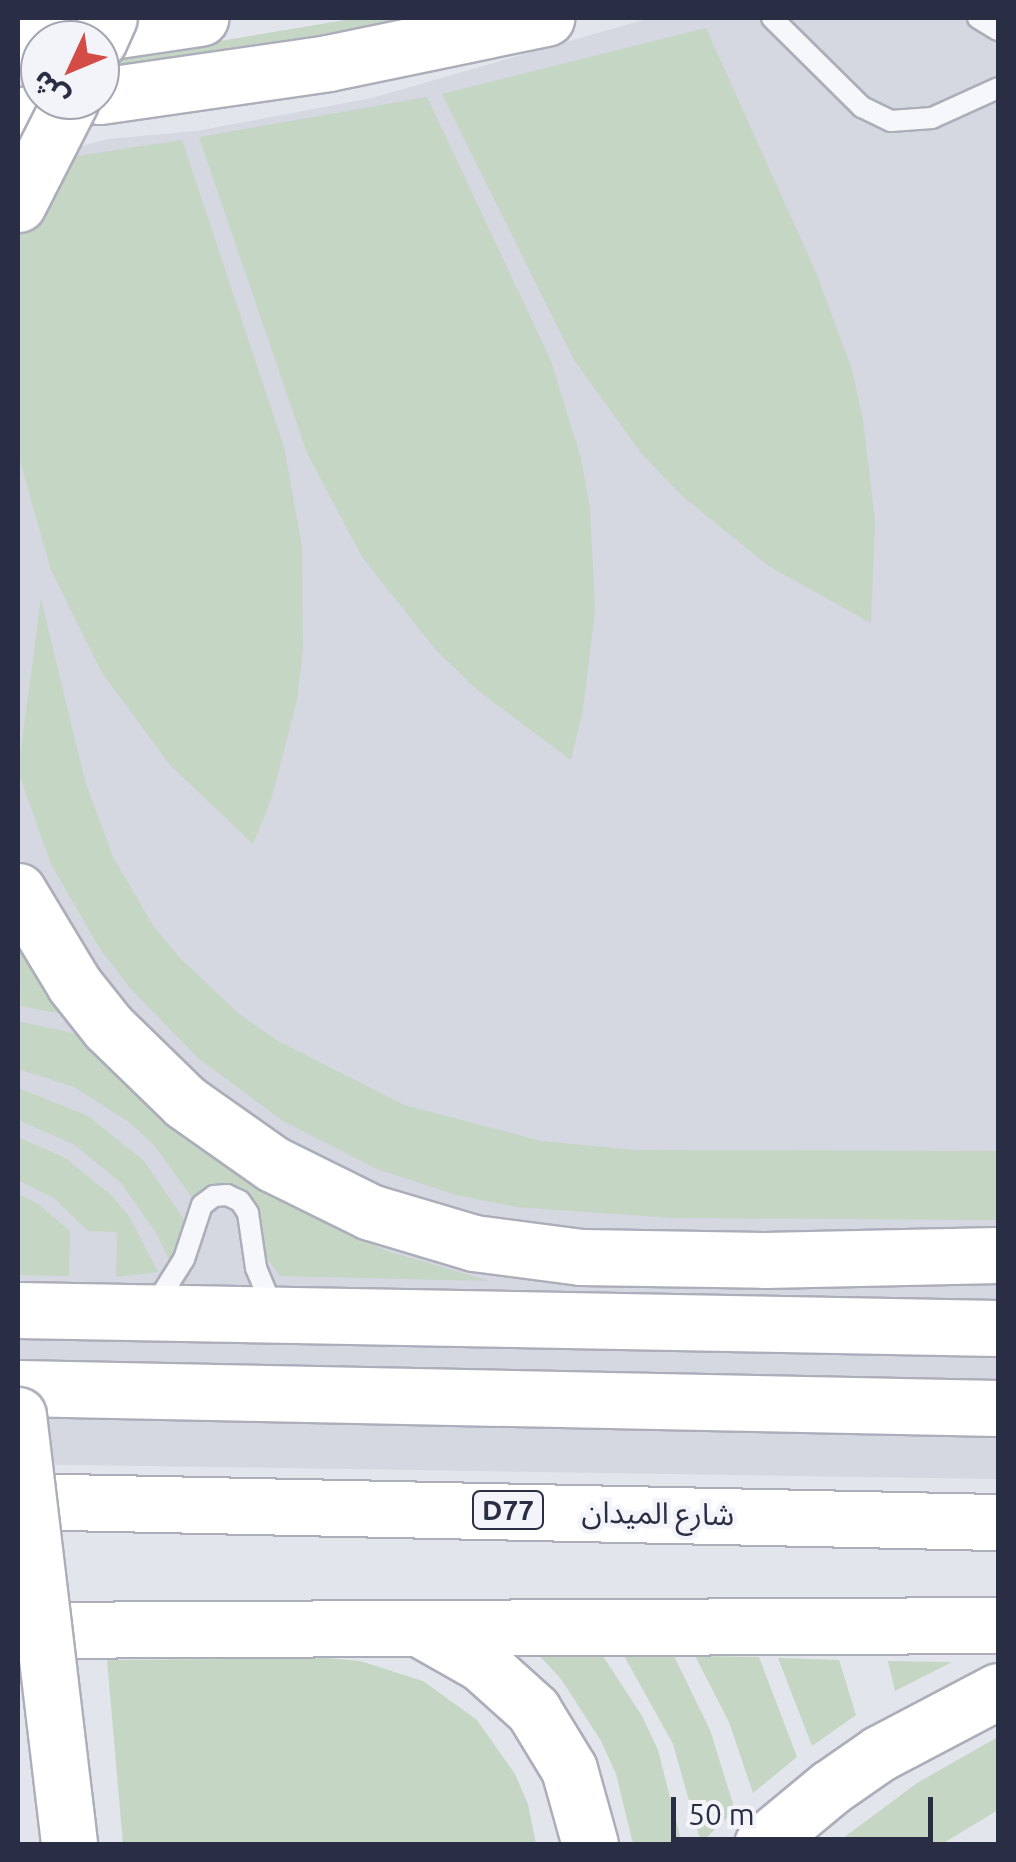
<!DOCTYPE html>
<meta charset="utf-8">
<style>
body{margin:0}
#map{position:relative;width:1016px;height:1862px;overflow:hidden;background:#e3e5ec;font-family:Ubuntu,"Noto Sans Arabic",sans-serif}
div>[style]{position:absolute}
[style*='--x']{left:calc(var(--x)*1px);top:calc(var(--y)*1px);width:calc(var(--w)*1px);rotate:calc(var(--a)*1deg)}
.built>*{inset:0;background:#d5d7e1}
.green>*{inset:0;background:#c5d6c4}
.roads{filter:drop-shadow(2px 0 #acaeba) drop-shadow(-2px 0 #acaeba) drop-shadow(0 2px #acaeba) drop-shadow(0 -2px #acaeba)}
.lane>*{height:20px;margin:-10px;padding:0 10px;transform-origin:10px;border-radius:10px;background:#f6f7fa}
.secondary>*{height:55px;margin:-27.5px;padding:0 27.5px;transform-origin:27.5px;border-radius:27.5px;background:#fff}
.primary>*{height:55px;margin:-27.5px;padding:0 27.5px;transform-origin:27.5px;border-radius:27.5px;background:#fff}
.bridges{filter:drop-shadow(2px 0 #acaeba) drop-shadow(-2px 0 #acaeba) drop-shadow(0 2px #acaeba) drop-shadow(0 -2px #acaeba)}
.secondary-bridge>*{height:55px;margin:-27.5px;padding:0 27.5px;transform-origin:27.5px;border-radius:27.5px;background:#fff}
.primary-bridge>*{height:55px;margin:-27.5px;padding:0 27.5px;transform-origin:27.5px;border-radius:27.5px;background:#fff}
span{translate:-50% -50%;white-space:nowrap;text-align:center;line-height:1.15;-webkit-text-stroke:9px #f3f4f9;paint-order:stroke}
.shield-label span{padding:2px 8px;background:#f3f4f9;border:2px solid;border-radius:8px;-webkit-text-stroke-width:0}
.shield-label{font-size:28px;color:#2a2e45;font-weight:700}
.street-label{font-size:30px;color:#2a2e45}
.frame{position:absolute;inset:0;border:20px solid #2a2e45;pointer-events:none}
.north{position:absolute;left:20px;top:20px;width:100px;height:100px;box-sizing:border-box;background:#f3f4f9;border:2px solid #a3a5b1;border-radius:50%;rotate:226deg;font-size:28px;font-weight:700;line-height:40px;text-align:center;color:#2a2e45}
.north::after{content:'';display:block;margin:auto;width:35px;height:45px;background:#d34c45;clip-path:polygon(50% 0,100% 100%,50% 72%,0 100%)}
.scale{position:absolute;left:671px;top:1797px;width:262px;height:45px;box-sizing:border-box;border:5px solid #2a2e45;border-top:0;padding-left:12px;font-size:30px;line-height:35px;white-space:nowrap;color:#2a2e45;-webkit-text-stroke:8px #f3f4f9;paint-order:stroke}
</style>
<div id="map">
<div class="built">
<i style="clip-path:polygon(650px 18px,998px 18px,998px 1479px,18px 1464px,18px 167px,30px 160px,108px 139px,196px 131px,372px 98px)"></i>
</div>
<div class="green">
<i style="clip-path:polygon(357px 18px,436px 18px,289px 45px,100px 70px,100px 61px)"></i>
<i style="clip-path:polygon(706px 28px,817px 275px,852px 370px,863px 420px,875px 521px,871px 623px,770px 567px,681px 495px,641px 453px,574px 360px,442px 94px)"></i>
<i style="clip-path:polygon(427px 97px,551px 361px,581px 458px,590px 508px,595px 609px,583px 710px,571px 760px,477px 690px,435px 649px,362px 557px,307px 453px,199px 137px)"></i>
<i style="clip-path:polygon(182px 140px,284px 447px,302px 547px,303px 649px,297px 699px,272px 797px,253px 844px,170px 765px,102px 673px,51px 570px,18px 454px,18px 178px,64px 158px)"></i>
<i style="clip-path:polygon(41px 599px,85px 781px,113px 857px,154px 927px,180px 958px,239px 1014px,278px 1041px,404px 1105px,541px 1141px,635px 1150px,998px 1151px,998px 1220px,672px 1218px,516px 1207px,456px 1195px,377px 1169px,283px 1121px,198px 1058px,130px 988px,100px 949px,51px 864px,18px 771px)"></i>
<i style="clip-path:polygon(18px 938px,68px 1015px,21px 1006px)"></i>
<i style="clip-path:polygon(18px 1021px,86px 1036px,160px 1113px,201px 1147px,290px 1206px,387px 1251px,490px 1281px,280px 1276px,263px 1254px,257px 1204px,250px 1192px,229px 1184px,203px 1189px,193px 1199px,154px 1145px,129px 1122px,74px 1087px,18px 1069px)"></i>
<i style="clip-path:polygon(18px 1088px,88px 1116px,144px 1161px,185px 1221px,170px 1262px,157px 1234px,121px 1183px,73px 1144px,18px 1120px)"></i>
<i style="clip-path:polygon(18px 1137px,65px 1158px,110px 1194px,129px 1216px,158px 1272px,116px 1277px,117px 1232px,88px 1231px,55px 1199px,18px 1180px)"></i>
<i style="clip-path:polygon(18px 1194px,38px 1204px,70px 1231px,69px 1276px,18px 1275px)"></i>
<i style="clip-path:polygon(536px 1652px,601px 1653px,642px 1716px,658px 1750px,682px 1844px,633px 1844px,616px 1774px,601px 1741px,561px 1679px)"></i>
<i style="clip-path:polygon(623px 1654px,674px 1656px,710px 1730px,735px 1810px,701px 1843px,673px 1744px)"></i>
<i style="clip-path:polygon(695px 1656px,759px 1657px,797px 1757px,753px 1793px,729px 1722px)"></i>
<i style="clip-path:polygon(327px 1658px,360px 1661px,423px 1681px,477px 1720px,515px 1774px,528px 1804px,536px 1844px,123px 1844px,107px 1660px)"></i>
<i style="clip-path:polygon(778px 1658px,839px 1660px,856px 1715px,812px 1746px)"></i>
<i style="clip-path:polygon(888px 1661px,952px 1662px,895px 1691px)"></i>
<i style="clip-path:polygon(998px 1737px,998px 1810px,942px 1844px,835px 1844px,917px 1783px)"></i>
</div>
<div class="roads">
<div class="lane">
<i style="--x:772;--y:18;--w:127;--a:44.7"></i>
<i style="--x:862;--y:107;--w:32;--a:26"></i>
<i style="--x:891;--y:121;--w:41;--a:-4.2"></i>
<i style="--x:932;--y:118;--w:72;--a:-24.4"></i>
<i style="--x:978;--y:18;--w:23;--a:31"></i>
<i style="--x:155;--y:1305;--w:54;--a:-57.8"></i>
<i style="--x:184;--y:1259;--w:57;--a:-71.6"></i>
<i style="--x:202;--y:1205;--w:15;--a:-37"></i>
<i style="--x:214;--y:1196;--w:13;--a:-4"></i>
<i style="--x:227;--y:1195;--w:14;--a:25"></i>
<i style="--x:240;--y:1201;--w:14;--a:56"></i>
<i style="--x:248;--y:1213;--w:56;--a:81.7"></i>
<i style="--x:256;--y:1268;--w:47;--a:67.3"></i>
</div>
<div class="secondary">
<i style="--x:18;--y:39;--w:39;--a:0"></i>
<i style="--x:57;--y:39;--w:145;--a:-8.4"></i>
<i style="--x:100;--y:96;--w:230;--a:-8.2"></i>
<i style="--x:328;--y:63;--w:223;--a:-11.7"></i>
<i style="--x:18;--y:117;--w:61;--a:-16.1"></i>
</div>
<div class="primary">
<i style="--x:18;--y:891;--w:109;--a:58.9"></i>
<i style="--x:74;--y:984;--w:55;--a:51.7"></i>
<i style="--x:108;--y:1027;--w:107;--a:44.2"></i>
<i style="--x:185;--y:1102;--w:108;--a:35.2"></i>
<i style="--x:273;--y:1164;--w:108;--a:26.3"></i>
<i style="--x:370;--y:1212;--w:109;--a:16.6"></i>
<i style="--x:474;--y:1243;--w:108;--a:7.5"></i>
<i style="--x:581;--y:1257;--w:183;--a:0.9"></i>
<i style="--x:764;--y:1260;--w:234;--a:-1.2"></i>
<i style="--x:18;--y:1310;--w:980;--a:1.05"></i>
<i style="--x:18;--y:1388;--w:980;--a:1.17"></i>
<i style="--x:18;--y:1501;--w:980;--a:1.23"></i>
<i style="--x:18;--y:1630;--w:980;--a:-0.29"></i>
<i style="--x:424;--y:1631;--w:67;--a:29.6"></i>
<i style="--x:482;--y:1664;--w:69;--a:42"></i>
<i style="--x:533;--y:1710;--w:69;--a:58.6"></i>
<i style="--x:569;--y:1769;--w:78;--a:74.4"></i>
<i style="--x:762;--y:1844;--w:89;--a:-39.6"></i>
<i style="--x:831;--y:1787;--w:60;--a:-34.8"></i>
<i style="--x:880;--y:1753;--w:133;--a:-27.7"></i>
</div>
</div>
<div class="bridges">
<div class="secondary-bridge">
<i style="--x:99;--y:40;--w:24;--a:-66"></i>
<i style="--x:18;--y:204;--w:117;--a:-63"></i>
</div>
<div class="primary-bridge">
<i style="--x:18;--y:1415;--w:432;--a:83.2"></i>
</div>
</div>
<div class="shield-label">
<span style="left:508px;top:1510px">D77</span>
</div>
<div class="street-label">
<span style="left:658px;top:1513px;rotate:1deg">شارع الميدان</span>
</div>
<div class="frame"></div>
<div class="north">ش</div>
<div class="scale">50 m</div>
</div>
